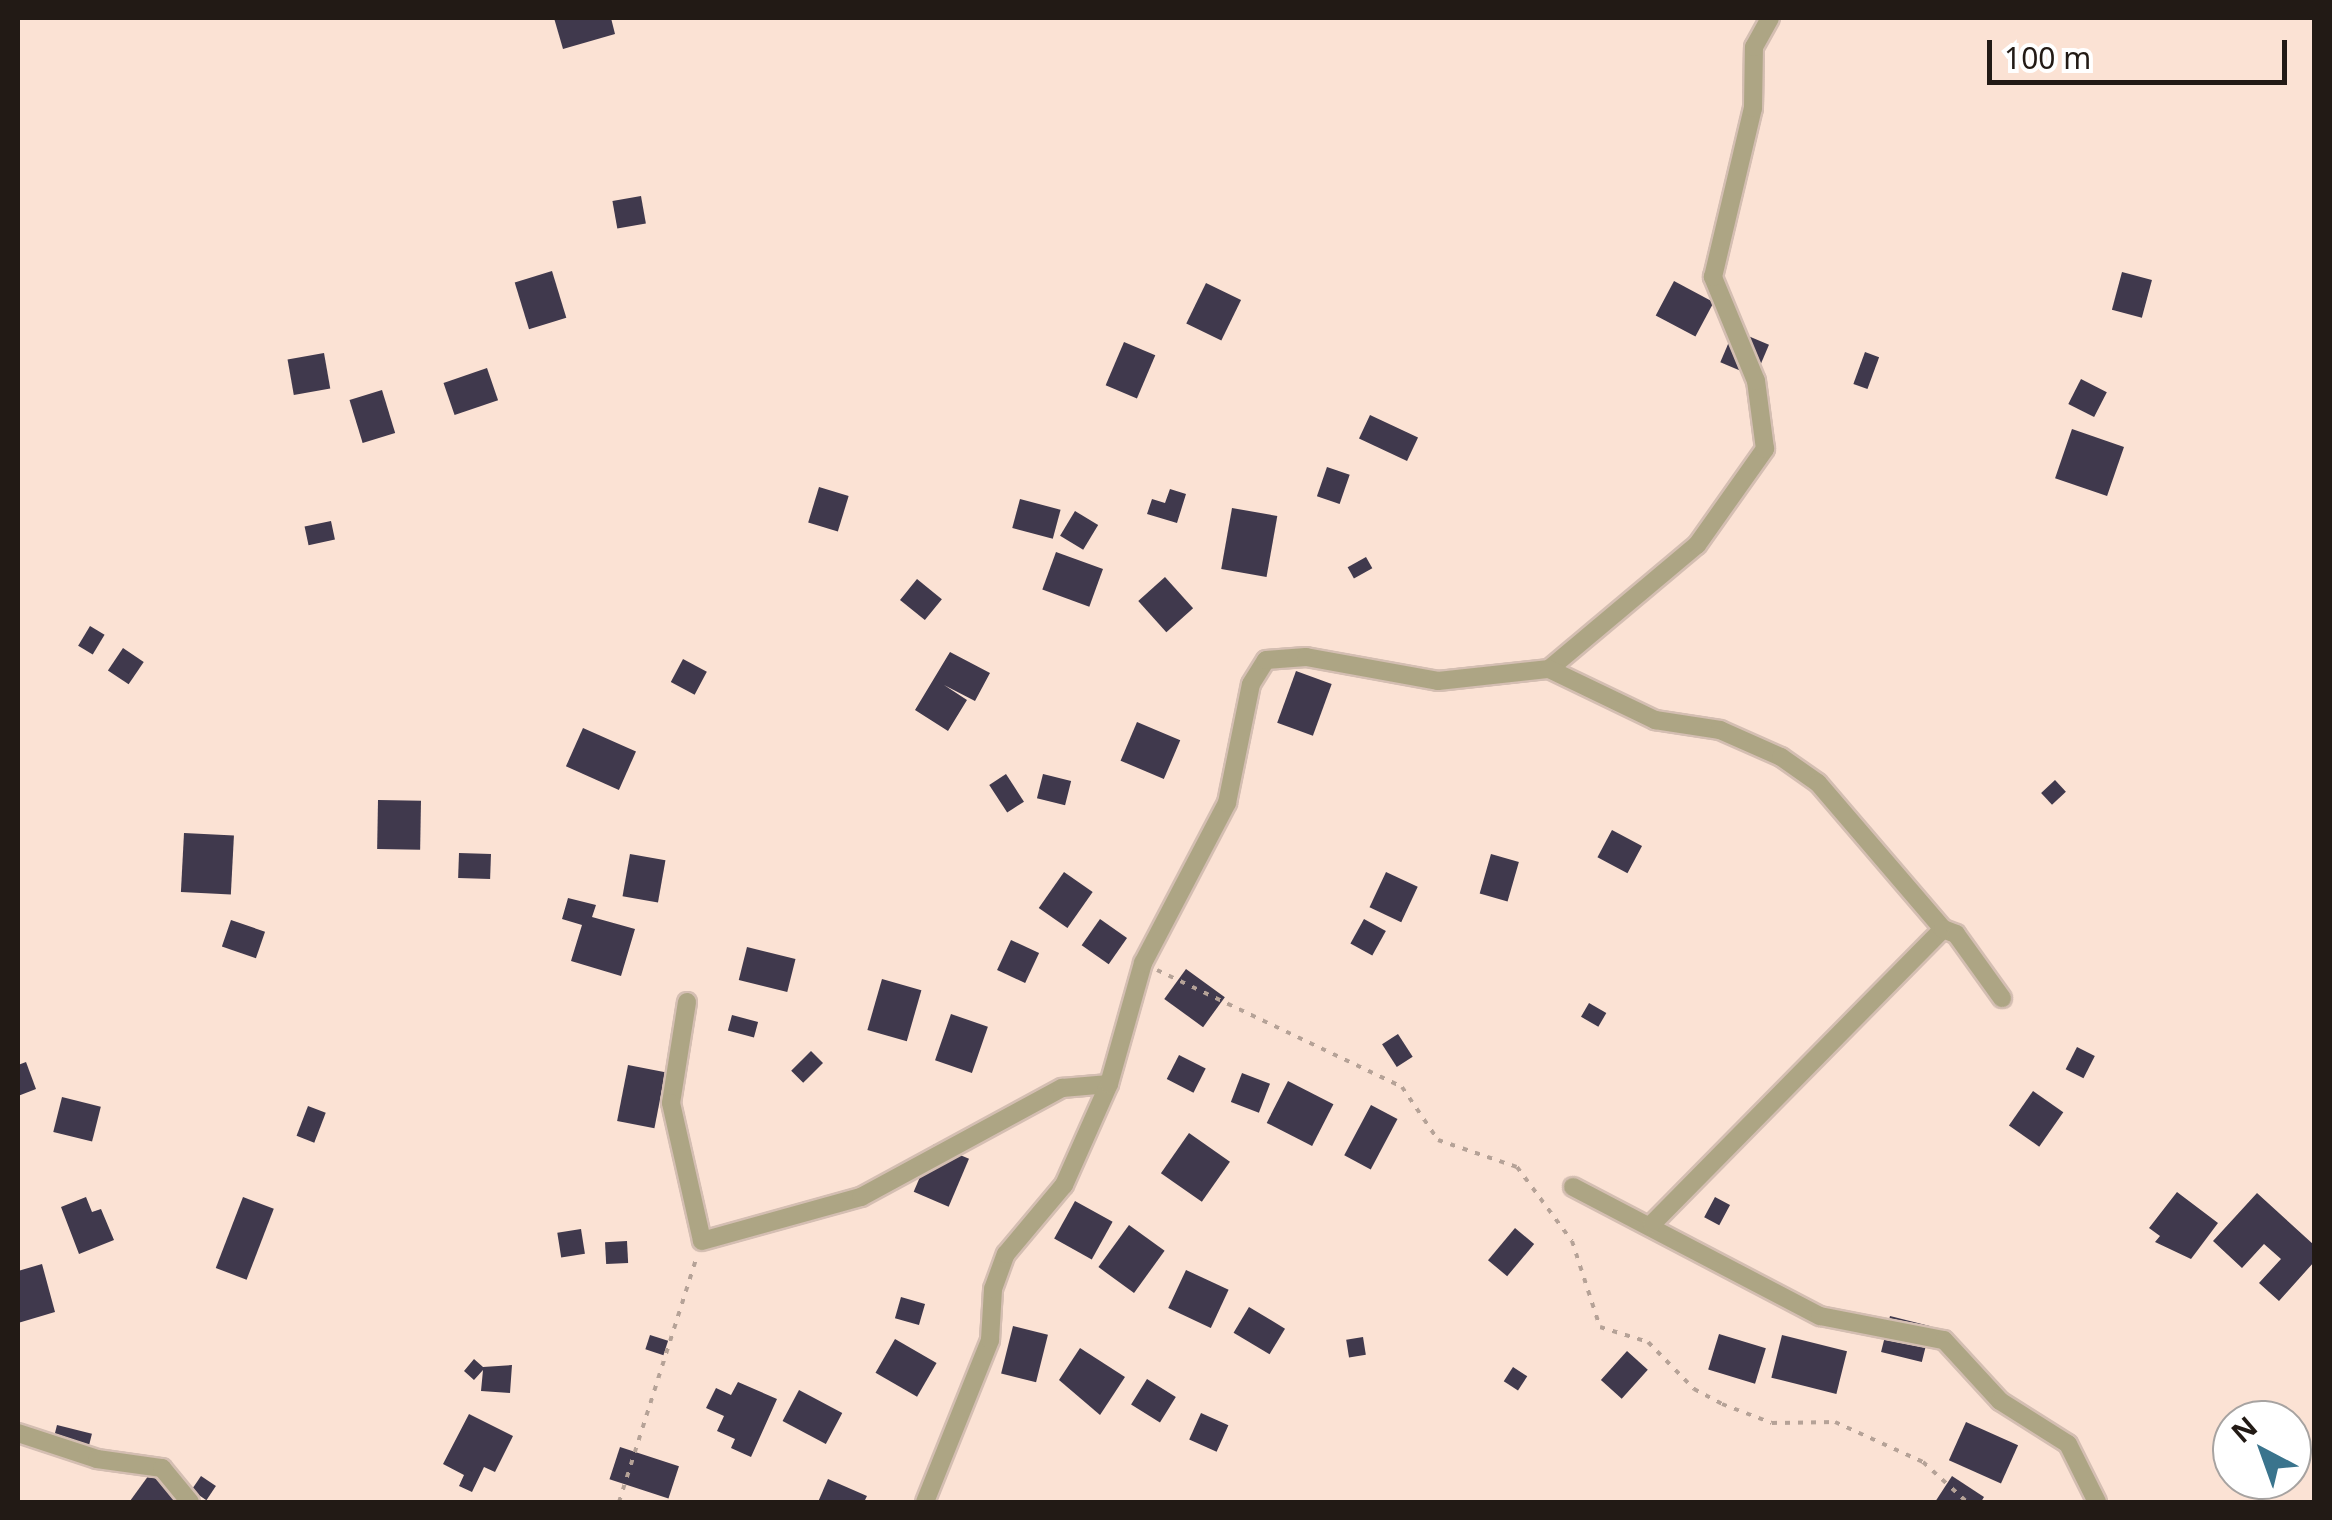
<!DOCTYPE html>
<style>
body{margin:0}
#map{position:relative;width:2332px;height:1520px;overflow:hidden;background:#fbe2d4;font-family:"Noto Sans",sans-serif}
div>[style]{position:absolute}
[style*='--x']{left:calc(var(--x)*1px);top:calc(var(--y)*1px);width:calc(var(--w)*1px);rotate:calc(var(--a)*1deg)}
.building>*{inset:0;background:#40394d;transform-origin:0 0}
.path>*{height:4px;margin-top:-2px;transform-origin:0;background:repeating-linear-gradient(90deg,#b5a297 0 5px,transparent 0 13px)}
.roads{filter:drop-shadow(2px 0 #d4beb2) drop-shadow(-2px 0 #d4beb2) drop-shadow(0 2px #d4beb2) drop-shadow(0 -2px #d4beb2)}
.street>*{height:18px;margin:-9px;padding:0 9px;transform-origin:9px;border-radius:9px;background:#ada584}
span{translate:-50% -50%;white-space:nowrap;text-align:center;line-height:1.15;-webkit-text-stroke:10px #fff;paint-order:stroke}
.frame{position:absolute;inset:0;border:20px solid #221a15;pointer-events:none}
.north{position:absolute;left:2212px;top:1400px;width:100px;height:100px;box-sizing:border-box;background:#fff;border:2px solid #a7a3a1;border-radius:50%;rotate:319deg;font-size:28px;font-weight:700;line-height:40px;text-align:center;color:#221a15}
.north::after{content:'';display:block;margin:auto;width:35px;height:45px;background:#3a748d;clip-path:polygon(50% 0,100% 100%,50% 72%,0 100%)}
.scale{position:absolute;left:1987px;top:40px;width:300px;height:45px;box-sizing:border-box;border:5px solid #221a15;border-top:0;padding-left:12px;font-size:30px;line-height:35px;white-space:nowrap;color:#221a15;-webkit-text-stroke:8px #fff;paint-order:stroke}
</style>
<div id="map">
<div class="building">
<i style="clip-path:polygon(554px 18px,611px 18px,615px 34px,563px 49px)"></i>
<i style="left:641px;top:196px;width:28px;height:29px;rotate:80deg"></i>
<i style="left:552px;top:271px;width:49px;height:39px;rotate:73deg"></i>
<i style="left:2122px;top:272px;width:31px;height:39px;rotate:15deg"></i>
<i style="left:1674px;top:281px;width:45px;height:39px;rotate:28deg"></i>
<i style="left:1206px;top:283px;width:39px;height:45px;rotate:26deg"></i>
<i style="left:1734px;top:330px;width:38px;height:35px;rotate:23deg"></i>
<i style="left:1124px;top:342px;width:34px;height:47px;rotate:23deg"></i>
<i style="left:1865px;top:352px;width:15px;height:34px;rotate:20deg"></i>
<i style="left:324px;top:353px;width:36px;height:37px;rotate:80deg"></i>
<i style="left:487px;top:368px;width:34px;height:46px;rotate:71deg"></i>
<i style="left:2081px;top:379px;width:29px;height:28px;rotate:27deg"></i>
<i style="left:382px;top:390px;width:45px;height:34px;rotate:73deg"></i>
<i style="left:1370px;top:415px;width:53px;height:26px;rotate:25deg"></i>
<i style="left:2072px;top:429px;width:55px;height:52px;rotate:19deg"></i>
<i style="left:1327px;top:467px;width:24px;height:31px;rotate:19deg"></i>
<i style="left:819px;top:487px;width:31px;height:37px;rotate:17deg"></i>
<i style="clip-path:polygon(1170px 489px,1186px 494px,1177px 523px,1147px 514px,1152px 499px,1165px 503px)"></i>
<i style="left:1020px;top:499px;width:42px;height:30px;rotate:15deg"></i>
<i style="left:1232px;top:508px;width:46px;height:62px;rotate:10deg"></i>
<i style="left:1075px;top:511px;width:27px;height:29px;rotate:31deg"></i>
<i style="left:331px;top:521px;width:19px;height:27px;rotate:78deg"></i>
<i style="left:1056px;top:552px;width:50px;height:40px;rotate:20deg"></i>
<i style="left:1366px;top:557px;width:13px;height:21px;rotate:61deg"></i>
<i style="left:1165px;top:577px;width:42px;height:36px;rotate:48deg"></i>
<i style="left:917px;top:579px;width:32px;height:27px;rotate:39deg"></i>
<i style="left:90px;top:626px;width:17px;height:23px;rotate:31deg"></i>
<i style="left:123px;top:648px;width:25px;height:27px;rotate:34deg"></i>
<i style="clip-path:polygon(950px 652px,990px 673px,975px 701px,944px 685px,967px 700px,948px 731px,915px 710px)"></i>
<i style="left:683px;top:659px;width:27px;height:26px;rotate:28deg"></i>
<i style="left:1296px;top:671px;width:38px;height:55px;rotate:20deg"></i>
<i style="left:1137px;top:722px;width:47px;height:42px;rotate:23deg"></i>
<i style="left:583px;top:728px;width:58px;height:42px;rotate:24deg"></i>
<i style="left:1006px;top:774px;width:33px;height:20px;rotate:57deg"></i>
<i style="left:1043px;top:774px;width:29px;height:25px;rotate:14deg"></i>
<i style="left:2055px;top:780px;width:16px;height:19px;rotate:47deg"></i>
<i style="left:378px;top:800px;width:43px;height:49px;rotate:1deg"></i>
<i style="left:1612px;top:830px;width:34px;height:31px;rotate:28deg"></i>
<i style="left:184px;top:833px;width:50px;height:59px;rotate:3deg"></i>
<i style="left:459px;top:853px;width:32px;height:25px;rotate:2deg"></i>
<i style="left:630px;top:854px;width:36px;height:43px;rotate:10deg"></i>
<i style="left:1491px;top:854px;width:29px;height:41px;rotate:16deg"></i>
<i style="left:1064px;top:872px;width:35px;height:44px;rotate:35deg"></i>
<i style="left:1386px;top:872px;width:35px;height:39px;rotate:25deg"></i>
<i style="clip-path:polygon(568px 898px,596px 905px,592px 917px,635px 929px,621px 976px,571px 961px,582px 925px,562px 919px)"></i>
<i style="left:1100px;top:919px;width:33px;height:32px;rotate:35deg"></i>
<i style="left:1364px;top:919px;width:25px;height:28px;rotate:29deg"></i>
<i style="left:231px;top:920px;width:36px;height:28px;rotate:19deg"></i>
<i style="left:1011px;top:940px;width:31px;height:33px;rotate:25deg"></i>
<i style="left:747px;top:947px;width:50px;height:34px;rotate:14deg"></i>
<i style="left:1186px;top:969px;width:48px;height:37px;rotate:36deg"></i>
<i style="left:882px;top:979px;width:41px;height:53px;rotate:16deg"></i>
<i style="left:1589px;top:1003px;width:20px;height:16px;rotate:30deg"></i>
<i style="left:951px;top:1014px;width:39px;height:49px;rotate:19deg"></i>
<i style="left:732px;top:1015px;width:27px;height:16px;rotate:15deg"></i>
<i style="left:1398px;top:1034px;width:27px;height:19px;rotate:57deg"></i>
<i style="left:2077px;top:1047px;width:20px;height:25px;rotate:27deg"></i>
<i style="left:811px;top:1051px;width:17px;height:28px;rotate:45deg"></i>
<i style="left:1179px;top:1055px;width:30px;height:27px;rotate:27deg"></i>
<i style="clip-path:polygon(26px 1062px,36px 1089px,18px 1096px,18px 1065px)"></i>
<i style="left:628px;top:1065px;width:38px;height:57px;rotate:11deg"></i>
<i style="left:1242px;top:1073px;width:30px;height:31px;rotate:21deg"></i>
<i style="left:1288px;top:1081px;width:51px;height:47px;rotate:27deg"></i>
<i style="left:2033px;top:1091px;width:37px;height:42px;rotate:35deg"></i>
<i style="left:62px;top:1097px;width:40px;height:36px;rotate:14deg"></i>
<i style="left:1371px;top:1105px;width:30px;height:57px;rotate:28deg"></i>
<i style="left:308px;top:1106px;width:19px;height:32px;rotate:21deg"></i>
<i style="left:1189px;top:1133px;width:50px;height:49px;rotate:35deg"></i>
<i style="left:934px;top:1144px;width:38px;height:52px;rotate:23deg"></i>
<i style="clip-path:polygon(2177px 1192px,2218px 1223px,2191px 1259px,2155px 1242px,2160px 1236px,2149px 1228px)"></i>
<i style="clip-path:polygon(2257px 1193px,2314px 1245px,2314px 1262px,2279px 1301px,2259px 1283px,2281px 1259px,2264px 1244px,2242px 1268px,2213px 1241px)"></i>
<i style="clip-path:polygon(86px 1197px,92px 1212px,101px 1209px,114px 1240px,79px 1254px,61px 1207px)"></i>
<i style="left:243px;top:1197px;width:33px;height:76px;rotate:21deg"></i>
<i style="left:1715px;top:1197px;width:17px;height:23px;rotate:28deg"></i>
<i style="left:1075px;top:1201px;width:43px;height:43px;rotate:29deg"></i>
<i style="left:1129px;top:1225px;width:44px;height:52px;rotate:36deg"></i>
<i style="left:1515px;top:1228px;width:25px;height:42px;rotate:40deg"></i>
<i style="left:581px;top:1229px;width:25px;height:24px;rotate:81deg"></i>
<i style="left:627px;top:1241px;width:22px;height:22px;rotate:87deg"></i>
<i style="clip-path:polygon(42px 1264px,55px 1312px,18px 1323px,18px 1271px)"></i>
<i style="left:1186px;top:1270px;width:47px;height:42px;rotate:25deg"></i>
<i style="left:901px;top:1297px;width:25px;height:22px;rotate:16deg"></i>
<i style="left:1249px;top:1307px;width:42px;height:30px;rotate:31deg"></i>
<i style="left:1890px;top:1316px;width:42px;height:37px;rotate:14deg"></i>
<i style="left:1013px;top:1326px;width:36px;height:49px;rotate:14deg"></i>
<i style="left:1719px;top:1334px;width:49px;height:37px;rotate:17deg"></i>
<i style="left:650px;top:1335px;width:19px;height:15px;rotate:18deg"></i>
<i style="left:1782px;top:1335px;width:67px;height:44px;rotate:14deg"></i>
<i style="left:1363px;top:1337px;width:18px;height:17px;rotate:81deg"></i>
<i style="left:895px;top:1339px;width:48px;height:39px;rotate:30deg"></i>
<i style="clip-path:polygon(1080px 1348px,1125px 1377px,1100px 1415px,1059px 1380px)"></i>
<i style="left:1627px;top:1351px;width:28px;height:39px;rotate:42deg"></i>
<i style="clip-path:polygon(474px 1359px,483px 1367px,512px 1365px,510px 1393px,481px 1391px,483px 1370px,474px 1380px,464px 1371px)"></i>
<i style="left:1513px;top:1367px;width:17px;height:17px;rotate:33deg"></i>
<i style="left:1147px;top:1379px;width:34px;height:30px;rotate:32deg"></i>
<i style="clip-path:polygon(738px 1382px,777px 1399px,751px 1457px,731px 1448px,735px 1439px,717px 1431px,724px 1416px,706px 1408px,716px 1388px,731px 1395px)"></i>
<i style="left:799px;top:1390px;width:49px;height:35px;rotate:28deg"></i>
<i style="left:1201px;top:1413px;width:30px;height:29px;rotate:24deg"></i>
<i style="clip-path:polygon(469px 1414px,513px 1436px,495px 1472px,484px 1467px,472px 1492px,459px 1486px,464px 1475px,443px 1464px)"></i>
<i style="left:1966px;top:1422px;width:57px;height:42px;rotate:24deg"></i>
<i style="left:57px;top:1425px;width:36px;height:30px;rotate:14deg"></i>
<i style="left:620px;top:1447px;width:62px;height:34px;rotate:18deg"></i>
<i style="clip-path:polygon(154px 1468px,184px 1502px,130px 1501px)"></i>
<i style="left:201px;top:1476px;width:18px;height:17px;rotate:34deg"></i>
<i style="clip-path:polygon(1952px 1476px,1984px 1497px,1981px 1502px,1935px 1502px)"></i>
<i style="clip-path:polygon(828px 1479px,867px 1496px,864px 1502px,818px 1502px)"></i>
</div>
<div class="path">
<i style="--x:1157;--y:970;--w:272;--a:25.5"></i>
<i style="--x:1402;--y:1087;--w:64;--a:55.8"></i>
<i style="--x:1438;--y:1140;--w:83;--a:18.9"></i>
<i style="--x:1517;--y:1167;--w:92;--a:53.4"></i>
<i style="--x:1572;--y:1241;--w:90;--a:72"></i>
<i style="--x:1600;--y:1327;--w:50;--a:17.4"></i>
<i style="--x:1648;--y:1342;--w:66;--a:45.6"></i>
<i style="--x:1694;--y:1389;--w:32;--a:28"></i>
<i style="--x:1722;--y:1404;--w:53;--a:20.8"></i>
<i style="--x:1772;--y:1423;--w:63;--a:-0.9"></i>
<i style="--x:1835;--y:1422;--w:97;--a:24.4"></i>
<i style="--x:1923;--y:1462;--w:59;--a:42.3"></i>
<i style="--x:619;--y:1502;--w:255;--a:-72.4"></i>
</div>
<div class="roads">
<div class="street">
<i style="--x:1549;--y:669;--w:193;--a:-40"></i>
<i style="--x:1697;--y:545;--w:118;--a:-54.7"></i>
<i style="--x:1765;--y:449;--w:69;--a:-97.5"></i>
<i style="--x:1756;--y:381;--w:113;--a:-112.5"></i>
<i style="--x:1713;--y:277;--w:174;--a:-76.7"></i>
<i style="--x:1753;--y:108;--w:61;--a:-89.1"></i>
<i style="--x:1754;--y:47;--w:33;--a:-61"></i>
<i style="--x:687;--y:1002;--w:102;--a:99"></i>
<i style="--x:671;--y:1103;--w:141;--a:77.3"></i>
<i style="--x:702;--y:1241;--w:165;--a:-15.5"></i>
<i style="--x:861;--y:1197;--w:229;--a:-28.5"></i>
<i style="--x:1062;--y:1088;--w:47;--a:-4.9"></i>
<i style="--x:1573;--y:1187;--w:279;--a:27.6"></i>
<i style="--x:1820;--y:1316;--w:126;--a:11"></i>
<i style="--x:1944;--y:1340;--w:83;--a:47.4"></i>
<i style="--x:2000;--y:1401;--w:80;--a:32.3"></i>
<i style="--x:2068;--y:1444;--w:65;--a:63.4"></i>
<i style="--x:1652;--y:1224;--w:414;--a:-45.4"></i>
<i style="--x:18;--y:1433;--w:83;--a:18.2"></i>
<i style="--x:97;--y:1459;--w:66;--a:7.9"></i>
<i style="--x:162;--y:1468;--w:44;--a:50.5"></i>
<i style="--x:925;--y:1502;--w:175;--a:-68.1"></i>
<i style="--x:990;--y:1340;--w:51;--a:-86.6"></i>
<i style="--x:993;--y:1289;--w:37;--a:-70"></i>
<i style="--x:1006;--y:1254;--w:90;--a:-50"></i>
<i style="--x:1064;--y:1185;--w:111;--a:-66"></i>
<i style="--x:1109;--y:1084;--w:126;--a:-74.3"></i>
<i style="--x:1143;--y:963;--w:181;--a:-62.3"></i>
<i style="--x:1227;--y:803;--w:121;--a:-78.6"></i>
<i style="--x:1251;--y:684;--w:28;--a:-58"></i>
<i style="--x:1266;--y:660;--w:40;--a:-4.3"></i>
<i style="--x:1306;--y:657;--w:134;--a:10.3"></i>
<i style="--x:1438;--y:681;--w:112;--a:-6.2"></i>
<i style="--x:1549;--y:669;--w:118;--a:25.7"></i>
<i style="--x:1655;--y:720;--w:66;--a:8.7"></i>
<i style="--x:1720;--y:730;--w:67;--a:23.9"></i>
<i style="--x:1781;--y:757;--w:45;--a:35.1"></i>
<i style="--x:1818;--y:783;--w:192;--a:49.4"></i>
<i style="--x:1943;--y:929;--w:14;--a:21"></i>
<i style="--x:1956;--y:934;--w:79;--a:54.3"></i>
</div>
</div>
<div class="frame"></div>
<div class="north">N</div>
<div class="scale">100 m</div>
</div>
